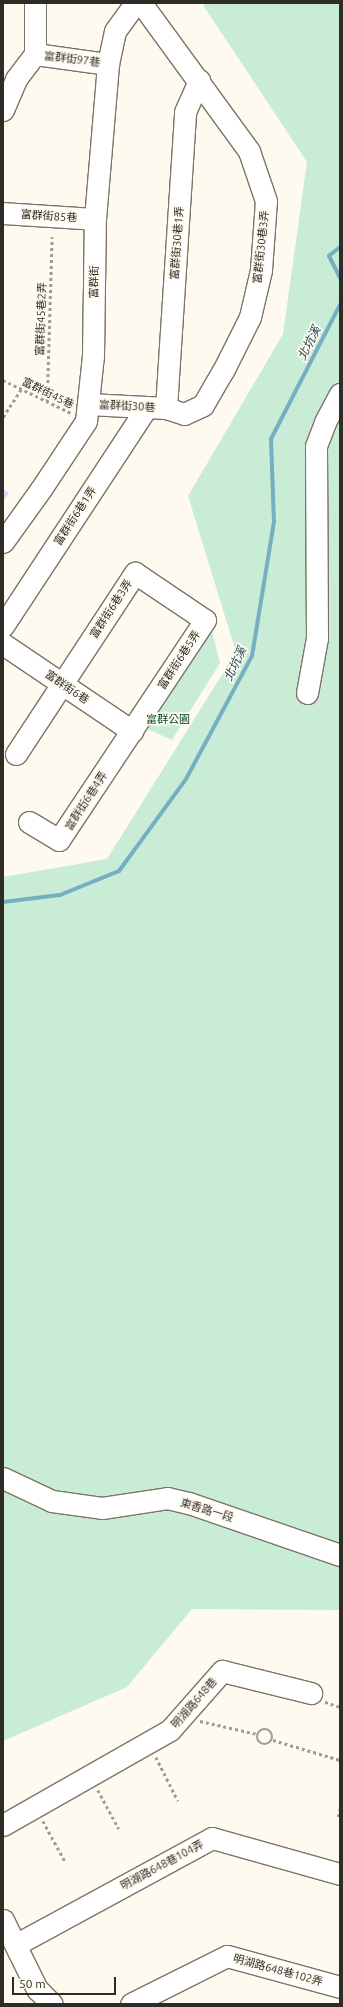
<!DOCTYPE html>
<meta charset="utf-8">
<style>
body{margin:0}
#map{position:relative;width:343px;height:2007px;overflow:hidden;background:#fefaef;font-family:Ubuntu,"Noto Sans TC",sans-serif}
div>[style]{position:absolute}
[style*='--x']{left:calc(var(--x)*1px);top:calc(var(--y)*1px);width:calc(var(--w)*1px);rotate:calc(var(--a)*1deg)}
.green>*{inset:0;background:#c9ecd7}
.stream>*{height:4px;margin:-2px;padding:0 2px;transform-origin:2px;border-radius:2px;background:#78aec1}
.building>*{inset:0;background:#dbd5fa}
.path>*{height:2.5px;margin-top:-1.25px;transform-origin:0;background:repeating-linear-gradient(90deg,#a09c94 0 3px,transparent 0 6px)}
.path>.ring{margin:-1.25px;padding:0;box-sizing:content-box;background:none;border:2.5px solid #a09c94;border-radius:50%}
.roads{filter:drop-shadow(1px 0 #7c7566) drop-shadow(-1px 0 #7c7566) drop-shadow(0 1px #7c7566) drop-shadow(0 -1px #7c7566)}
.minor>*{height:21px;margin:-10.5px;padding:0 10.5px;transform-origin:10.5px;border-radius:10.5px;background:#fff}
span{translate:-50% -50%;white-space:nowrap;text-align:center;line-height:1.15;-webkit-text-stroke:3.5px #fefaef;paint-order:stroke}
.street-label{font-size:11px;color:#2f2c26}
.park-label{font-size:11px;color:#0a472d}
.water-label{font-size:12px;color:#184756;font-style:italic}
.frame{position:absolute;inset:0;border:4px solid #2f2c26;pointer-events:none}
.scale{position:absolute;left:12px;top:1977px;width:104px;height:18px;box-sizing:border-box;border:2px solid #2f2c26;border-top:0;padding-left:5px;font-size:12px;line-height:14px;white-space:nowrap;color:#2f2c26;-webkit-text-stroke:3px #fefaef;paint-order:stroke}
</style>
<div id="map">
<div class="green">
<i style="clip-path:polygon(206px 3px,340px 3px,340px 1610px,192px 1609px,127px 1687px,3px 1741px,3px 877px,107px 859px,236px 652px,188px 496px,283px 334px,307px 162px,203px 5px)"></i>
<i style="clip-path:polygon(211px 628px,220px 663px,172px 740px,145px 728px)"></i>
</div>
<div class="stream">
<i style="--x:340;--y:247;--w:14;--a:141"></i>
<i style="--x:329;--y:256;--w:25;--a:63"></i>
<i style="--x:3;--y:902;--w:57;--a:-7"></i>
<i style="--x:60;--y:895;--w:64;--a:-22.1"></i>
<i style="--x:119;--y:871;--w:114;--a:-53.9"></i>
<i style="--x:186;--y:779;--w:140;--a:-61.8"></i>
<i style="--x:252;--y:656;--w:136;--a:-80.7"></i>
<i style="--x:274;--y:522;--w:83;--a:-92.1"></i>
<i style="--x:271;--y:439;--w:151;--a:-62.8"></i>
</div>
<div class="building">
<i style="clip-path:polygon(3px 489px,9px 493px,3px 501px)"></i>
</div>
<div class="path">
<i style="--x:3;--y:380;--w:76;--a:25.9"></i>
<i style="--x:47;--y:401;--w:164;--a:-88.3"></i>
<i style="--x:3;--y:417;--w:33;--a:-57"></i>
<i style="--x:325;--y:1702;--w:16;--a:18"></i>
<i style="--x:200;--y:1721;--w:58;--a:12.8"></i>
<i class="ring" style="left:257px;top:1729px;width:13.5px;height:13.5px"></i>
<i style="--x:273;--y:1740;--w:70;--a:16.6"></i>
<i style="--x:156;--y:1757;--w:49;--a:63.4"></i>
<i style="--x:98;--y:1790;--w:44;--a:61.7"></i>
<i style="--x:338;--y:1817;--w:9;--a:-77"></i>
<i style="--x:43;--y:1821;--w:46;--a:61.2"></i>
</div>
<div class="roads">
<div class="minor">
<i style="--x:35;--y:54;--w:74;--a:7.8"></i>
<i style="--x:3;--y:110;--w:34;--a:-67"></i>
<i style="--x:16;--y:79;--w:31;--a:-53"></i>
<i style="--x:35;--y:54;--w:51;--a:-90"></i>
<i style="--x:3;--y:213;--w:92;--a:3.7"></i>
<i style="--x:88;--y:404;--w:78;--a:2.9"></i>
<i style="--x:166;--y:408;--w:19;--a:18"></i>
<i style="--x:184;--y:414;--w:21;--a:-25"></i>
<i style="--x:203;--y:405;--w:39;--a:-60"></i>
<i style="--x:223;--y:371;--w:60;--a:-63.4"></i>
<i style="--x:250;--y:317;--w:48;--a:-76.8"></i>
<i style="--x:261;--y:270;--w:69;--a:-85.9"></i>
<i style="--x:266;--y:201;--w:53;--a:-108.8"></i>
<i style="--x:249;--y:151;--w:183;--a:-126.1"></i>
<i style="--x:166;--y:408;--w:297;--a:-86.3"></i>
<i style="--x:185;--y:112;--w:35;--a:-66"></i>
<i style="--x:3;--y:542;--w:65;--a:-54.4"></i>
<i style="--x:41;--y:489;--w:82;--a:-56.5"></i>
<i style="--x:86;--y:421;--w:65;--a:-83.9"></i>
<i style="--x:93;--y:356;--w:137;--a:-89.2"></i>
<i style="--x:95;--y:219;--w:156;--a:-85.2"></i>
<i style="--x:108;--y:64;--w:34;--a:-78"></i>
<i style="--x:115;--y:31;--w:34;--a:-54"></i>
<i style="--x:3;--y:626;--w:262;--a:-56.7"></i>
<i style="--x:3;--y:644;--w:156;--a:34"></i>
<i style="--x:307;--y:693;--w:56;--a:-79.7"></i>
<i style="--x:317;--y:638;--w:192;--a:-90.3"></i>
<i style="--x:316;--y:446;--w:26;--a:-69"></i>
<i style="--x:325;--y:422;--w:32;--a:-62"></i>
<i style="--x:16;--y:754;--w:217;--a:-56.7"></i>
<i style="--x:135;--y:573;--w:84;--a:33.9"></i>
<i style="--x:205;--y:620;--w:264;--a:123.6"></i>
<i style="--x:59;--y:840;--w:35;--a:-149"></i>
<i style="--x:3;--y:1478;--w:54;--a:25.1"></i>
<i style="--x:52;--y:1501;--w:50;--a:8"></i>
<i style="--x:102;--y:1508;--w:66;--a:-8.7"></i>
<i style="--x:167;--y:1498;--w:23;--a:13"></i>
<i style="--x:189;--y:1503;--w:160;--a:19"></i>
<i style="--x:3;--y:1825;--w:192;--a:-29.6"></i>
<i style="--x:170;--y:1730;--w:79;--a:-48.6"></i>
<i style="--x:222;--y:1671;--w:92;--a:13.9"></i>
<i style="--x:3;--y:1920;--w:77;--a:63.8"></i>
<i style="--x:37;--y:1989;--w:21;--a:45"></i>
<i style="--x:17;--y:1944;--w:222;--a:-28.5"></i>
<i style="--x:212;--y:1838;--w:133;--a:15.7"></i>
<i style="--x:131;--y:2004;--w:107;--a:-26.6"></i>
<i style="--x:227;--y:1956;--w:117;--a:15.3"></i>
</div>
</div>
<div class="street-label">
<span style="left:72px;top:59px;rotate:7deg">富群街97巷</span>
<span style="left:49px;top:216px;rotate:4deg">富群街85巷</span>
<span style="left:177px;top:243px;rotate:-86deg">富群街30巷1弄</span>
<span style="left:261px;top:247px;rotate:-84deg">富群街30巷3弄</span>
<span style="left:94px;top:282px;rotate:-89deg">富群街</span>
<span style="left:41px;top:319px;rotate:-88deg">富群街45巷2弄</span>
<span style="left:48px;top:393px;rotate:26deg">富群街45巷</span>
<span style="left:127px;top:406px;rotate:3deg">富群街30巷</span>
<span style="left:75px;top:516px;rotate:-57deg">富群街6巷1弄</span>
<span style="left:111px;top:609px;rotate:-57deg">富群街6巷3弄</span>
<span style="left:179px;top:660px;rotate:-57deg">富群街6巷5弄</span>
<span style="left:67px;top:687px;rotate:34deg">富群街6巷</span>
<span style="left:86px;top:801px;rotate:-57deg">富群街6巷4弄</span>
<span style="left:207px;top:1510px;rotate:17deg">東香路一段</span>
<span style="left:194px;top:1703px;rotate:-49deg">明湖路648巷</span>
<span style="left:162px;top:1865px;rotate:-28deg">明湖路648巷104弄</span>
<span style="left:278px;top:1970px;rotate:15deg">明湖路648巷102弄</span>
</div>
<div class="park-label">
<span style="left:168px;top:719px">富群公園</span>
</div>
<div class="water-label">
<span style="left:309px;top:343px;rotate:-63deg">北坑溪</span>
<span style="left:235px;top:664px;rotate:-65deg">北坑溪</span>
</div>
<div class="frame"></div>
<div class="scale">50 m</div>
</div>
